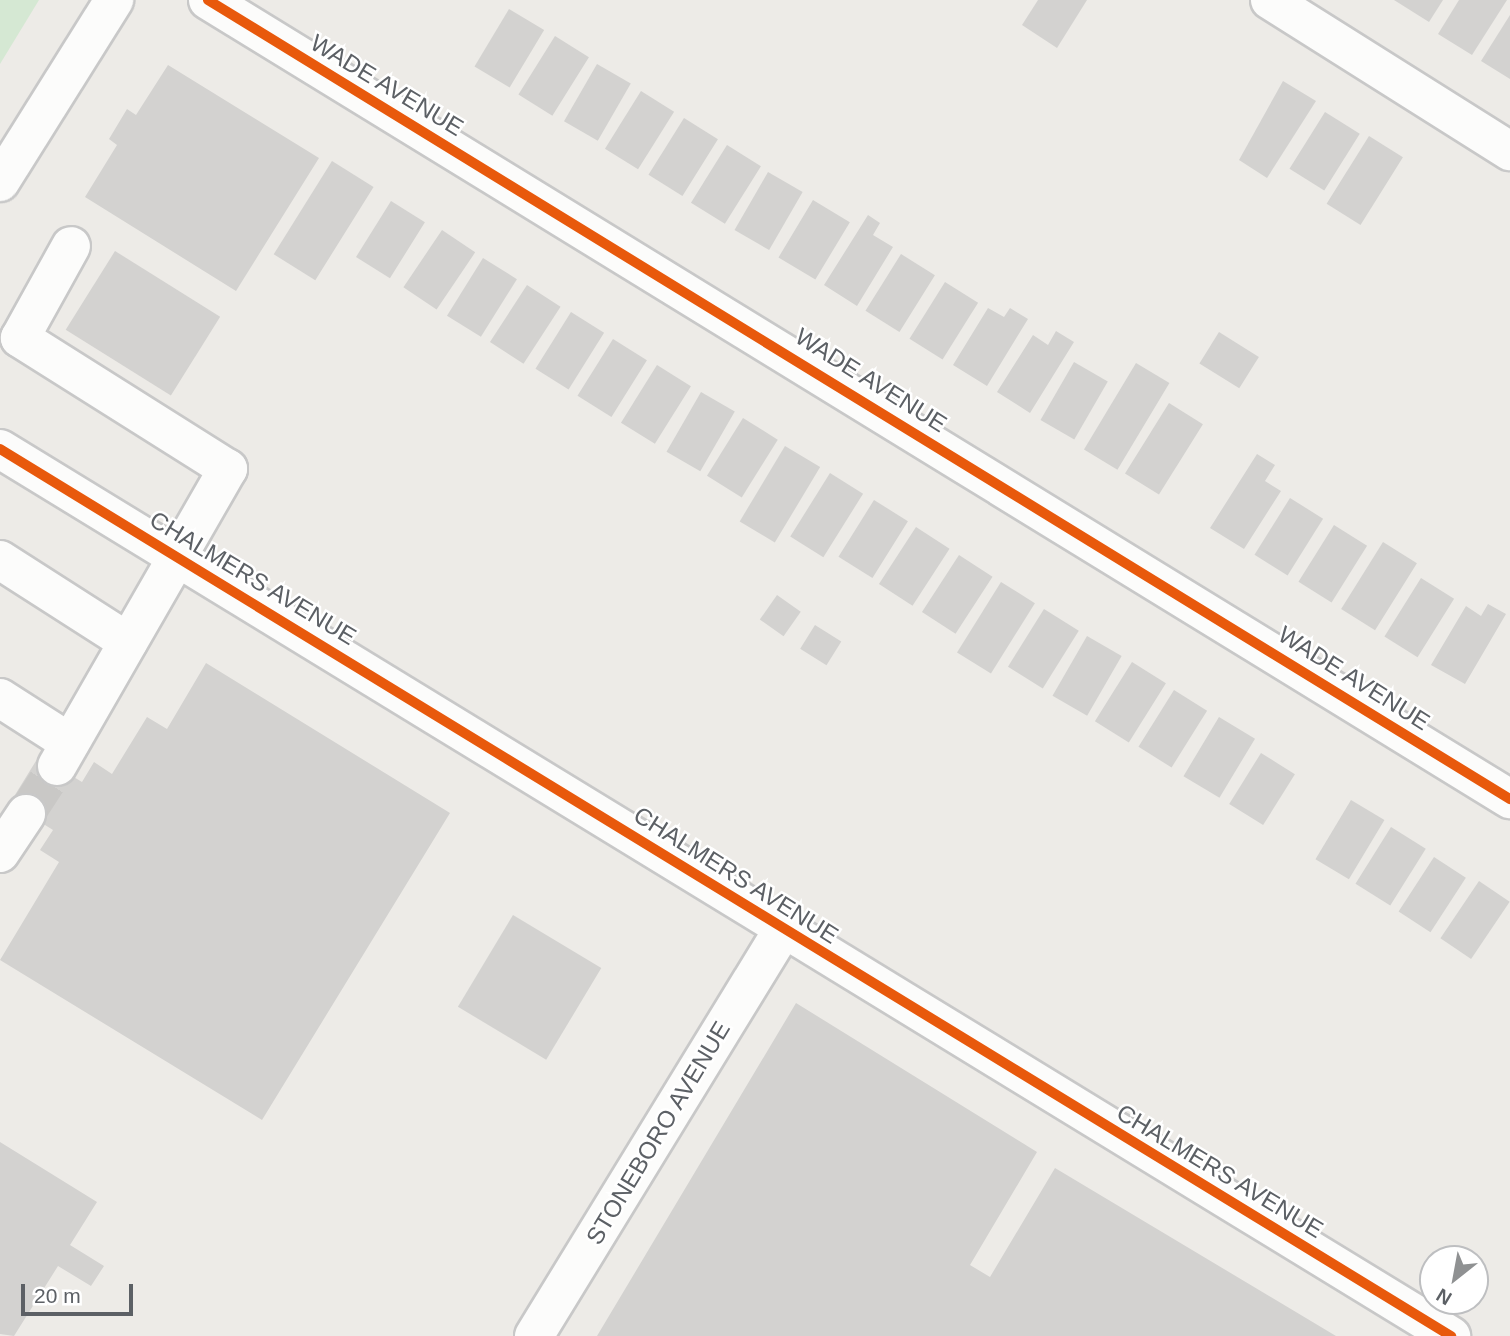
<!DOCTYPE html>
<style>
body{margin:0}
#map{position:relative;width:1510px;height:1336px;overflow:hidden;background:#edebe7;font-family:Arial,sans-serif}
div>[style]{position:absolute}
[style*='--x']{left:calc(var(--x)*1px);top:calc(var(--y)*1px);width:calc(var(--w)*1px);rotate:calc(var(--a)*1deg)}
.green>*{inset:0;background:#d5e8d3}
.building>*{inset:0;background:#d3d2d0;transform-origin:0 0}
.minor-tunnel>*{height:38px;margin-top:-19px;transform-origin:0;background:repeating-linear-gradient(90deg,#c9c8c6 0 38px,transparent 0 57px)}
.roads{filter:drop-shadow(2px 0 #c8c8c8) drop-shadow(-2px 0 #c8c8c8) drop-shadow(0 2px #c8c8c8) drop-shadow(0 -2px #c8c8c8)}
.minor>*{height:38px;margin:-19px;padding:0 19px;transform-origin:19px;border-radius:19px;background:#fcfcfb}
.cycleway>*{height:10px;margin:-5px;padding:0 5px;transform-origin:5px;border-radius:5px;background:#e8590c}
span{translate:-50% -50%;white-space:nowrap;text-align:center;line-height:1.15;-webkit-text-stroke:5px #fff;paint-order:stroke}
.street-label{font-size:24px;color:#5c6065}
.north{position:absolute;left:1419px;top:1245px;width:70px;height:70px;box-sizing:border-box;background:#fff;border:2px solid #bebfc1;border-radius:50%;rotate:211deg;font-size:19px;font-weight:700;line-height:28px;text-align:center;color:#5c6065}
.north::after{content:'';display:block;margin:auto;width:24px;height:32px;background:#8f9192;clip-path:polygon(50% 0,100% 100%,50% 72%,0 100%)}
.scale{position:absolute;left:21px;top:1284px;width:112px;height:32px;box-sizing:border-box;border:4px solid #5c6065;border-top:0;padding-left:9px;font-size:21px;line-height:24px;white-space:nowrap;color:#5c6065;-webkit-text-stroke:5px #fff;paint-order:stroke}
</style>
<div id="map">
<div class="green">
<i style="clip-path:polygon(0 0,39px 0,0 64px)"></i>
</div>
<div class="building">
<i style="clip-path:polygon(1038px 0,1087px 0,1057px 48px,1022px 25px)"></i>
<i style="clip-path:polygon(1394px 0,1443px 0,1429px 22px)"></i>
<i style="clip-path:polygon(1459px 0,1507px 0,1472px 55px,1438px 34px)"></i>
<i style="left:509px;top:9px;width:41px;height:67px;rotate:31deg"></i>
<i style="clip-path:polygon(1510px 15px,1510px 79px,1481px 61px)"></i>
<i style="left:555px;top:36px;width:40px;height:69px;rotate:32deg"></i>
<i style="left:597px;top:64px;width:39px;height:66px;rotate:30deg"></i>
<i style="clip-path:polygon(168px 65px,319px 158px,236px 291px,85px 197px,117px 145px,109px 139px,127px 109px,136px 115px)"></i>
<i style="clip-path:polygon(1283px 81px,1316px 101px,1267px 178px,1239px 160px)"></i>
<i style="left:641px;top:91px;width:39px;height:68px;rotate:32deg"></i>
<i style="left:1325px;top:112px;width:41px;height:67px;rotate:32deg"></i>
<i style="left:684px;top:118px;width:40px;height:67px;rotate:32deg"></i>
<i style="left:1369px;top:136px;width:40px;height:80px;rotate:32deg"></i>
<i style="left:727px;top:145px;width:40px;height:68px;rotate:32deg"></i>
<i style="left:332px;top:161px;width:49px;height:110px;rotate:32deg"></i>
<i style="left:768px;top:172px;width:40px;height:67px;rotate:30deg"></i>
<i style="left:813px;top:200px;width:43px;height:67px;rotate:31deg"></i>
<i style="left:391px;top:201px;width:40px;height:66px;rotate:32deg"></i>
<i style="clip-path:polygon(868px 215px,880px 223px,873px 235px,893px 247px,857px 306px,824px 285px)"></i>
<i style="left:442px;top:230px;width:40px;height:69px;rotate:34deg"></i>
<i style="left:115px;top:251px;width:124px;height:93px;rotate:32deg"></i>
<i style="left:901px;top:254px;width:40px;height:67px;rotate:32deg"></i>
<i style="left:483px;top:258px;width:40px;height:68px;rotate:32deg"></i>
<i style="left:945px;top:282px;width:39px;height:67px;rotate:32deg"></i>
<i style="left:527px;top:285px;width:40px;height:68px;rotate:33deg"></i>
<i style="clip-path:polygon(988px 308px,1004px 317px,1010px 308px,1028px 319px,987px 386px,953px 365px)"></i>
<i style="left:571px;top:312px;width:39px;height:67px;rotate:32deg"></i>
<i style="clip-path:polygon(1056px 331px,1074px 342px,1030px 413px,997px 392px,1033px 335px,1048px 345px)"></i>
<i style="left:1219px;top:332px;width:47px;height:37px;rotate:32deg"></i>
<i style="left:613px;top:339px;width:40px;height:67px;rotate:32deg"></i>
<i style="left:1074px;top:362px;width:39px;height:67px;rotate:30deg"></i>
<i style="left:1136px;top:363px;width:39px;height:101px;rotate:31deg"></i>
<i style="left:657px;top:365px;width:40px;height:68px;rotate:32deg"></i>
<i style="left:701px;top:392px;width:39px;height:69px;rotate:30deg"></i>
<i style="left:1169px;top:403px;width:40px;height:83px;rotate:32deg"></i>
<i style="left:743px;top:418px;width:41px;height:68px;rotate:32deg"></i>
<i style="left:785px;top:446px;width:41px;height:88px;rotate:31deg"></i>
<i style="clip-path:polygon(1257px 454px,1275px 465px,1265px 481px,1281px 491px,1244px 549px,1210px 528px)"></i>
<i style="left:830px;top:473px;width:39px;height:75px;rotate:32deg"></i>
<i style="left:1290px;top:498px;width:39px;height:67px;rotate:32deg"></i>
<i style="left:874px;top:500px;width:40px;height:67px;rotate:32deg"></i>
<i style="left:1334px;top:525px;width:39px;height:67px;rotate:32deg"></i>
<i style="left:916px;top:527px;width:40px;height:68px;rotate:33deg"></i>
<i style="left:1383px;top:542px;width:40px;height:79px;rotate:32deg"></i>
<i style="left:959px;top:555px;width:40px;height:68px;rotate:33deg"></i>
<i style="left:1421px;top:578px;width:39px;height:69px;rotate:32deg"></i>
<i style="left:1001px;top:582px;width:40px;height:83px;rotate:32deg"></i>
<i style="left:777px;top:595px;width:29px;height:30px;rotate:35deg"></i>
<i style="clip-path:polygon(1488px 604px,1506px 614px,1465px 684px,1431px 665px,1466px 606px,1481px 616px)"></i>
<i style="left:1044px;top:609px;width:41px;height:68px;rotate:32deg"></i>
<i style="left:815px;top:625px;width:31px;height:28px;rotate:32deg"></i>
<i style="left:1087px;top:636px;width:40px;height:69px;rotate:30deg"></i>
<i style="left:1132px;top:662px;width:40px;height:70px;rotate:32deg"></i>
<i style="clip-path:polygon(206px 663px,450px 813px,262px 1120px,0 960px,59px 862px,40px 850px,53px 830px,10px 803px,39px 756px,82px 782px,94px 762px,112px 774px,147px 717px,167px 729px)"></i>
<i style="left:1174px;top:690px;width:39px;height:67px;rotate:32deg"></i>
<i style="left:1219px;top:717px;width:42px;height:69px;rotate:31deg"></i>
<i style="left:1261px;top:753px;width:40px;height:60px;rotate:32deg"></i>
<i style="left:1351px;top:800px;width:39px;height:69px;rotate:31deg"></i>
<i style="left:1391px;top:827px;width:41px;height:67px;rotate:32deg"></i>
<i style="left:1434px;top:857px;width:38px;height:65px;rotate:33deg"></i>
<i style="left:1479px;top:881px;width:37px;height:69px;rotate:34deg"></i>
<i style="left:513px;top:915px;width:103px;height:107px;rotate:31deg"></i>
<i style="clip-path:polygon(796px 1003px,1037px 1152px,970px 1265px,990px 1277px,1055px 1168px,1336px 1336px,597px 1336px)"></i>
<i style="clip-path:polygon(0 1142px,97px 1202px,70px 1245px,104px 1266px,91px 1286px,58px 1266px,14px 1336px,0 1334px)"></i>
</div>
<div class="minor-tunnel">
<i style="--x:26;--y:814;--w:57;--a:-57.1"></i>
</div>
<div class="roads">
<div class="minor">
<i style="--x:208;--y:0;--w:1528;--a:31.54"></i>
<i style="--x:1270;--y:0;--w:284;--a:32.2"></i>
<i style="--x:0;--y:182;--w:215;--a:-57.9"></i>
<i style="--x:0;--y:449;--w:1701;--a:31.44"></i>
<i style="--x:0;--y:560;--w:152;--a:32.6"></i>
<i style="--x:0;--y:698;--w:83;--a:32.7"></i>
<i style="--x:57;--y:766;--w:343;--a:-60.1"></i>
<i style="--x:228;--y:469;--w:246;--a:-147.8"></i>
<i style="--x:20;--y:338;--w:105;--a:-61"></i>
<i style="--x:0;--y:853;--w:47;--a:-56.3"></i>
<i style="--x:534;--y:1336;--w:477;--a:-58.5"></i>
</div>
</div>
<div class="cycleway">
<i style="--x:208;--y:0;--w:1528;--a:31.54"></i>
<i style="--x:0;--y:449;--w:1701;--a:31.44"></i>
</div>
<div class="street-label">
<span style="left:387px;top:85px;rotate:31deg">WADE AVENUE</span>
<span style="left:871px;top:380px;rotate:32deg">WADE AVENUE</span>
<span style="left:253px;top:578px;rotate:31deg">CHALMERS AVENUE</span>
<span style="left:1354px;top:678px;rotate:32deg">WADE AVENUE</span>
<span style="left:736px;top:875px;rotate:32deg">CHALMERS AVENUE</span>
<span style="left:658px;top:1133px;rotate:-59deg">STONEBORO AVENUE</span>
<span style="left:1220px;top:1171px;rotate:31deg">CHALMERS AVENUE</span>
</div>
<div class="north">N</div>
<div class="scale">20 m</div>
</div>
